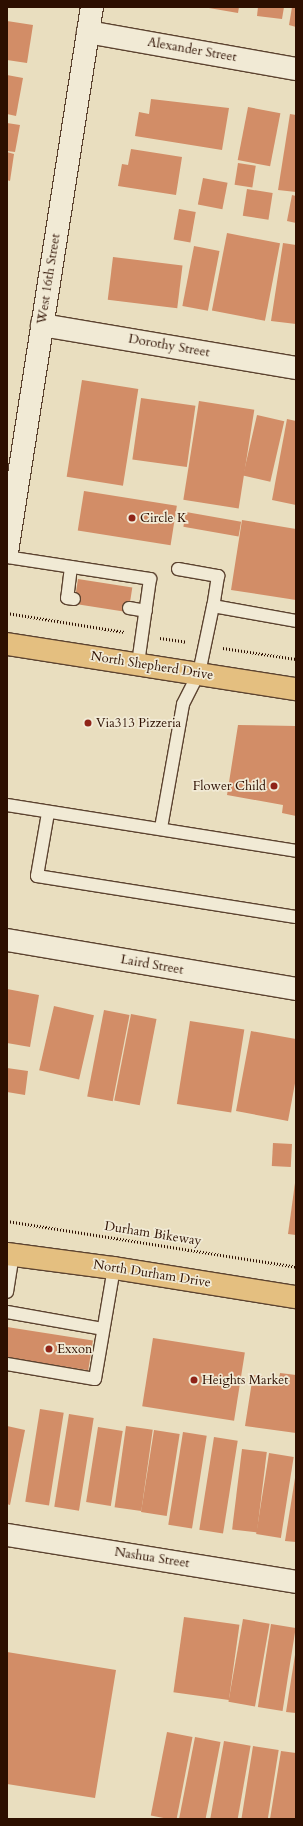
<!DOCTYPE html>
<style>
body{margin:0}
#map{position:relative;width:303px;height:1826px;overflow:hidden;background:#e9debf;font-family:Cardo,serif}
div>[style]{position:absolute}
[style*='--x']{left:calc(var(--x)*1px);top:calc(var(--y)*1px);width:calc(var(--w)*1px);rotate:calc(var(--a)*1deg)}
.building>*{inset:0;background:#d28d67;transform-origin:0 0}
.path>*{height:2.5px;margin-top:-1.25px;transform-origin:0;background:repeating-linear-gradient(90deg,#2d0f00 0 1px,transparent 0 3px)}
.roads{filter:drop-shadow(1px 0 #5c4330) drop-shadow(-1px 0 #5c4330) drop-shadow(0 1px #5c4330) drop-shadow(0 -1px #5c4330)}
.lane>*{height:12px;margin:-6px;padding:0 6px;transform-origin:6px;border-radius:6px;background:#f1ead5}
.street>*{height:22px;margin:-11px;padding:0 11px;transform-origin:11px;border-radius:11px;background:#f1ead5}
.primary>*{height:22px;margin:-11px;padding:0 11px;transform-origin:11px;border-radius:11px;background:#e4bf80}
.dots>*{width:11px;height:11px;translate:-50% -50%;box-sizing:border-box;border:2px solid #f1ead5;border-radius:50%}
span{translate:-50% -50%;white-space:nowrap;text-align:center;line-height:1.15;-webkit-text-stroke:3.5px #f1ead5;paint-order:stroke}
.street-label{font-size:13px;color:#2d0f00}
.poi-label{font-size:13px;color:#2d0f00}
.left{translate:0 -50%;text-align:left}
.right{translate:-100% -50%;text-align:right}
.frame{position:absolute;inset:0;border:8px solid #2d0f00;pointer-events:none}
</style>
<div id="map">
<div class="building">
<i style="clip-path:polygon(203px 7px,239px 7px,238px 13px)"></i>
<i style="clip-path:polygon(258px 7px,284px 7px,282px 19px,257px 16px)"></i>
<i style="clip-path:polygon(292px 7px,296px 7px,296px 27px,289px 25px)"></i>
<i style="clip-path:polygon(7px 21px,33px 25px,27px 63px,7px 60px)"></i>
<i style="clip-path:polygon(7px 75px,23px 78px,16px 116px,7px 114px)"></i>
<i style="clip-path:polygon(151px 99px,229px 108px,222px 150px,135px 136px,139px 112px,149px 114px)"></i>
<i style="left:248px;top:107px;width:33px;height:54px;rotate:11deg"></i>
<i style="clip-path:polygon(290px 114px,296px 115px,296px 192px,278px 190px)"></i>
<i style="clip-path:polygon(7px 123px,20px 125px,15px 152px,7px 151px)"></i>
<i style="clip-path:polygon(131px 149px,182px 157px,176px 195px,118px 186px,122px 164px,128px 165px)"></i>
<i style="clip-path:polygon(7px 152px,14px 154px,10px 181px,7px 180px)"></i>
<i style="left:238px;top:163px;width:18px;height:22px;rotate:9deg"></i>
<i style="left:203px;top:178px;width:25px;height:27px;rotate:11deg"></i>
<i style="left:247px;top:189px;width:26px;height:27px;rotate:9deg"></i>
<i style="clip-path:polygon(292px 195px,296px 196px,296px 223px,287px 221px)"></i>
<i style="left:179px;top:209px;width:17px;height:31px;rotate:10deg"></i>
<i style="left:227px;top:233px;width:54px;height:79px;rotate:11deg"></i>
<i style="clip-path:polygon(283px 243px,296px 245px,296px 324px,271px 321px)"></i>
<i style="left:194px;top:246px;width:26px;height:61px;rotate:11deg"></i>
<i style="left:113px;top:257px;width:70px;height:43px;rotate:7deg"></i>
<i style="left:82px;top:380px;width:57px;height:98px;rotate:9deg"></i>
<i style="left:141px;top:398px;width:55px;height:62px;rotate:8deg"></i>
<i style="left:199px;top:401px;width:56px;height:100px;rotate:9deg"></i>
<i style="left:257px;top:415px;width:28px;height:62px;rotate:13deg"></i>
<i style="clip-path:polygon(287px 419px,296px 421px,296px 505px,272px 500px)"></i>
<i style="left:84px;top:491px;width:94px;height:40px;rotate:9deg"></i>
<i style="left:186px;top:512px;width:56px;height:15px;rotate:10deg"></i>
<i style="clip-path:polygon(242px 520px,296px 529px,296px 600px,231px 590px)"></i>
<i style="left:78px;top:579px;width:55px;height:25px;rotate:9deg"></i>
<i style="clip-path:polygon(238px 725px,296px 726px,296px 816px,282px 813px,283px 805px,227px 795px)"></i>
<i style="clip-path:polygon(7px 989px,39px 995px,30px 1047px,7px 1043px)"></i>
<i style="left:54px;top:1006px;width:41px;height:66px;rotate:13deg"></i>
<i style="left:104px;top:1010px;width:26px;height:88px;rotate:11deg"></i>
<i style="left:131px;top:1014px;width:26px;height:88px;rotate:11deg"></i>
<i style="left:190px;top:1021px;width:55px;height:84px;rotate:9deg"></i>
<i style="clip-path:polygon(251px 1031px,296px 1039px,296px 1078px,288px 1121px,236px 1111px)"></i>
<i style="clip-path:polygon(7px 1068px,28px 1071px,25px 1095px,7px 1092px)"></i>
<i style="left:273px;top:1143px;width:19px;height:23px;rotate:3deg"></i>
<i style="clip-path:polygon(295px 1183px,296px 1183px,296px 1235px,288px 1234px)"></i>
<i style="left:7px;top:1327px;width:87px;height:30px;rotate:9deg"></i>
<i style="left:153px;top:1338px;width:93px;height:69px;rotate:9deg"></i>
<i style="clip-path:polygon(280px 1373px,296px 1375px,296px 1433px,245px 1426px,253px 1375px,279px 1379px)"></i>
<i style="left:40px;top:1409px;width:24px;height:94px;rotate:9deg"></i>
<i style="left:69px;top:1414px;width:25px;height:94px;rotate:9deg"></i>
<i style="clip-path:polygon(7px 1426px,25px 1430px,10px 1505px,7px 1504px)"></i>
<i style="left:126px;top:1426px;width:27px;height:82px;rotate:8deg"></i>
<i style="left:98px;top:1427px;width:25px;height:76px;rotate:9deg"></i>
<i style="left:154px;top:1430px;width:26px;height:83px;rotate:9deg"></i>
<i style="left:183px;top:1432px;width:24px;height:94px;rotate:9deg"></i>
<i style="left:214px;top:1437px;width:24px;height:94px;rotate:9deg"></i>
<i style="left:242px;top:1449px;width:25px;height:81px;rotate:7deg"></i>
<i style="left:269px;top:1453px;width:25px;height:82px;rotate:9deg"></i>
<i style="clip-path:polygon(295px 1478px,296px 1478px,296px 1542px,285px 1541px)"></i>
<i style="left:184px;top:1617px;width:56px;height:76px;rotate:8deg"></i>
<i style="left:243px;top:1619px;width:27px;height:84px;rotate:10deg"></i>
<i style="left:271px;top:1624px;width:25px;height:84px;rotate:9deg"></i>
<i style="clip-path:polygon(7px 1652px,116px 1670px,95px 1798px,7px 1784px)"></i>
<i style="clip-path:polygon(295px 1655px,296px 1655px,296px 1713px,286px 1712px)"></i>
<i style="left:167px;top:1732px;width:26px;height:85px;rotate:11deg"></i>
<i style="left:195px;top:1737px;width:26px;height:83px;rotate:11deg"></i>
<i style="left:224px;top:1741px;width:27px;height:79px;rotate:10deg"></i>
<i style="left:253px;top:1746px;width:26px;height:74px;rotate:9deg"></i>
<i style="clip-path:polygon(281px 1751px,296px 1753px,296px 1819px,270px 1819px)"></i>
</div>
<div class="path">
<i style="--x:7;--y:613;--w:119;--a:9.2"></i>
<i style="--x:160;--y:638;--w:27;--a:8"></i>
<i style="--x:223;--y:648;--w:74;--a:8.6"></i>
<i style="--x:7;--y:1221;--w:293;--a:9"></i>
</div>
<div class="roads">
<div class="lane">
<i style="--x:7;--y:557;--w:145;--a:8.7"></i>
<i style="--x:150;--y:579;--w:85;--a:98.1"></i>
<i style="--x:71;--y:567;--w:31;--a:97"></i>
<i style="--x:67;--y:598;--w:7;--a:8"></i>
<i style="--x:178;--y:569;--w:41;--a:9.9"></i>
<i style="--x:218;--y:576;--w:30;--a:99"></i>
<i style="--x:129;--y:608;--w:17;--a:10"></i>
<i style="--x:7;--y:805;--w:293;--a:9"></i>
<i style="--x:48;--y:813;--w:64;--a:99.9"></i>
<i style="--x:37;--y:876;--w:262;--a:9"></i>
<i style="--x:161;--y:828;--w:126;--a:-79.9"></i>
<i style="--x:183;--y:704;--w:35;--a:-63"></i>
<i style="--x:199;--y:673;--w:68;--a:-78.2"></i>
<i style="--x:213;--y:606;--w:84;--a:10.2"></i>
<i style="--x:7;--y:1292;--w:38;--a:-81"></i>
<i style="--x:7;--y:1312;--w:97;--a:10"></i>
<i style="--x:7;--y:1364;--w:89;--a:9.7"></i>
<i style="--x:95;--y:1379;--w:113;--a:-80.3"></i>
</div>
<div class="street">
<i style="--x:88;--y:32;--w:211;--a:10.1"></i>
<i style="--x:42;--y:325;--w:258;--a:9.6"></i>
<i style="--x:7;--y:552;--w:552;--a:-81.14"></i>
<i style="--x:7;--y:940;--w:293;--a:9.6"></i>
<i style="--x:7;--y:1535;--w:293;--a:9.2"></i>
</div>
<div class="primary">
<i style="--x:7;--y:644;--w:292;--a:8.9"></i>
<i style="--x:7;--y:1254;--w:108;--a:7.5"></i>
<i style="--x:114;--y:1268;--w:184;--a:9.1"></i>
</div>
</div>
<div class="dots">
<i style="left:132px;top:518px;background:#8f2418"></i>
<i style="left:88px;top:723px;background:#8f2418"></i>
<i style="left:274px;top:786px;background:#8f2418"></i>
<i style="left:49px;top:1349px;background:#8f2418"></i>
<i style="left:194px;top:1380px;background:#8f2418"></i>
</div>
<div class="street-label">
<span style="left:192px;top:50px;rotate:10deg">Alexander Street</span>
<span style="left:49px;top:279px;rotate:-81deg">West 16th Street</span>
<span style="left:169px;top:346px;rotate:10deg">Dorothy Street</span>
<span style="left:152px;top:666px;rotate:9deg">North Shepherd Drive</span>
<span style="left:152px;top:965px;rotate:10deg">Laird Street</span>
<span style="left:153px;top:1234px;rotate:9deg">Durham Bikeway</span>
<span style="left:152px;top:1274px;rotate:9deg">North Durham Drive</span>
<span style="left:152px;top:1558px;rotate:9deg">Nashua Street</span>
</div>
<div class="poi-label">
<span class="left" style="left:140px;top:518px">Circle K</span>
<span class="left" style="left:96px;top:723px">Via313 Pizzeria</span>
<span class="right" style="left:266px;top:786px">Flower Child</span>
<span class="left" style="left:57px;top:1349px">Exxon</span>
<span class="left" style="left:202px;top:1380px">Heights Market</span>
</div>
<div class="frame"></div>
</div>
